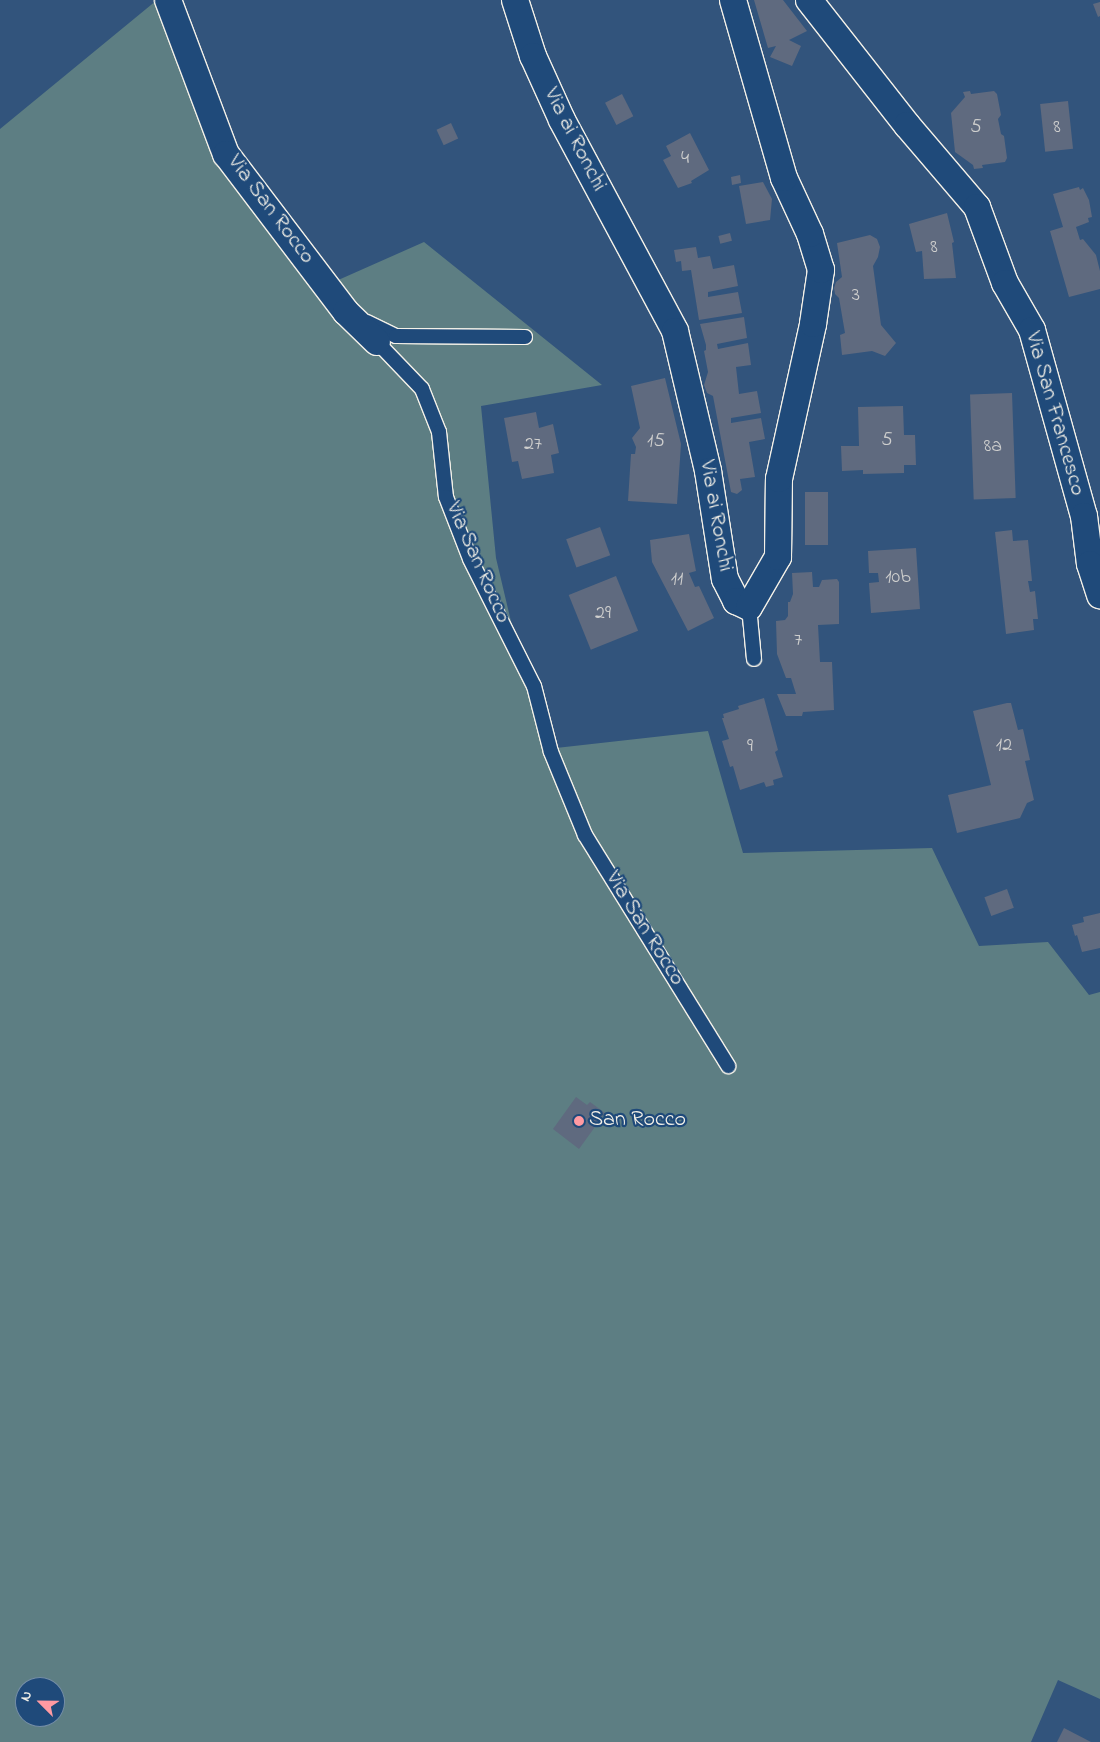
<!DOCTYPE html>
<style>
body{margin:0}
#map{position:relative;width:1100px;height:1742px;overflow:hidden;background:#32547c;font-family:"Indie Flower",sans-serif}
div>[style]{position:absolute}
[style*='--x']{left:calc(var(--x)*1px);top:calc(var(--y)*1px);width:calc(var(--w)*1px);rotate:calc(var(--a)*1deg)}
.green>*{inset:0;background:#5d7e83}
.building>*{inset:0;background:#5f6a7f;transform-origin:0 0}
.roads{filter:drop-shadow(1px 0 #f4f1e8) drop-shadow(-1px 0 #f4f1e8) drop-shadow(0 1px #f4f1e8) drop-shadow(0 -1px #f4f1e8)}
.lane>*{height:14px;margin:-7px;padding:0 7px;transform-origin:7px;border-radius:7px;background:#1f4a7a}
.street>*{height:26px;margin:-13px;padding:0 13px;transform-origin:13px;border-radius:13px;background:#1f4a7a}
.dots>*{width:14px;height:14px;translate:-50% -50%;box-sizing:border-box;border:2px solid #1f4a7a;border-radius:50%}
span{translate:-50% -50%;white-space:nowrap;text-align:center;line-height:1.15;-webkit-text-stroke:4.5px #1f4a7a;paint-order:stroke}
.number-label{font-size:20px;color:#cfcfce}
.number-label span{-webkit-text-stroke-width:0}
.street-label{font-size:22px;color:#f4f1e8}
.poi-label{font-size:22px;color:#f4f1e8}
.left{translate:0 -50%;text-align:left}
.north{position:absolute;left:15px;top:1677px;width:50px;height:50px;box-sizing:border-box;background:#1f4a7a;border:1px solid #748da6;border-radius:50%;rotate:293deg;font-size:14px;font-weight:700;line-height:20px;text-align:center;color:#f4f1e8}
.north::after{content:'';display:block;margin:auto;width:18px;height:22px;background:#ff9aa2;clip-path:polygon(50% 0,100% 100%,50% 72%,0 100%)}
</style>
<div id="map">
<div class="green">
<i style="clip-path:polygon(evenodd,157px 0,226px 154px,327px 285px,424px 242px,602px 385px,481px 406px,496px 558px,518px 651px,547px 749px,708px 731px,743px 853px,932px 848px,979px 946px,1048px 942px,1089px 995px,1100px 992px,1100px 1699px,1058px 1680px,1031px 1742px,0 1742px,0 129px,157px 0,25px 1687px,55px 1687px,55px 1717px,25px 1717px,25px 1687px)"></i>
</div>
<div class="building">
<i style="clip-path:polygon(754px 0,783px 0,807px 31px,789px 40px,801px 46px,792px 66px,770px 57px,776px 46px,768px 48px)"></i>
<i style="clip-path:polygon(1100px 2px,1100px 16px,1098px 17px,1093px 4px)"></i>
<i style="clip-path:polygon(970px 91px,971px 94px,994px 91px,997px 94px,1001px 115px,998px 119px,1001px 134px,1004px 136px,1007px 158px,1005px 162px,982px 165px,983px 168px,974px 169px,973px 165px,955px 152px,951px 113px,965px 97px,963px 92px)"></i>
<i style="left:622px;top:94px;width:25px;height:19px;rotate:63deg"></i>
<i style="left:1068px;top:101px;width:48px;height:28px;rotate:84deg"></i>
<i style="left:451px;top:123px;width:17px;height:16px;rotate:65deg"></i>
<i style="clip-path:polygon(690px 133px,709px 170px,691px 181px,692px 183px,678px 188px,663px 160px,671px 156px,666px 146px)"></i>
<i style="clip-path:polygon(740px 175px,741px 183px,732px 185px,731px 177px)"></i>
<i style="clip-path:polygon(763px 182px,772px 199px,770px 220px,746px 224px,739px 186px)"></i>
<i style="clip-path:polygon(1079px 187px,1080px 190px,1083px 188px,1089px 200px,1092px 217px,1088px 218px,1089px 222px,1076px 227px,1080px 240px,1083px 239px,1096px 255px,1100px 271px,1100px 289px,1069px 297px,1050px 231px,1063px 227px,1053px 194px)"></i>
<i style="clip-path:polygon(947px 213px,954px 242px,952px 243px,956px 278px,924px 279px,922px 251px,916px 252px,909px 224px)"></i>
<i style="left:730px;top:233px;width:8px;height:12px;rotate:76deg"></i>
<i style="clip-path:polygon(870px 235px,877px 239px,880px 247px,878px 257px,873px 266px,881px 325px,896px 343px,885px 356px,872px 351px,842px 355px,840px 335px,845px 333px,839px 298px,835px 294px,834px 288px,836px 282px,842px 277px,837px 243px)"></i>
<i style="clip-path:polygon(696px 247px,698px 258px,710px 256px,713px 269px,734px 265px,738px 286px,708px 292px,708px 297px,738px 292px,742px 313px,699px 320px,691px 270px,682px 271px,681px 261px,676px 262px,674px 250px)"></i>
<i style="clip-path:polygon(744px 317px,747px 338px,717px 344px,718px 349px,748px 343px,751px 365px,736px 367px,739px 394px,757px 391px,761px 413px,731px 418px,731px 423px,761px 418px,765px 439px,749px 442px,755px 477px,740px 479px,742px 490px,737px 494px,731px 492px,713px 396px,707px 393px,704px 385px,708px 372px,704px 351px,706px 350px,706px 345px,700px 324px)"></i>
<i style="clip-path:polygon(665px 378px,681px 444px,677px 504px,628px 501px,631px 454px,635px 454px,636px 447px,632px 438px,640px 428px,631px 386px)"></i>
<i style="left:1012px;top:393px;width:105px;height:42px;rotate:88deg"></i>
<i style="clip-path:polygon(903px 406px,904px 435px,915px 435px,916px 465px,904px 465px,904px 473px,863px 474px,863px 470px,842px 471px,841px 446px,859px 446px,858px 407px)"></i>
<i style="clip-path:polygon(536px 412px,539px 428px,553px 424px,559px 453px,551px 455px,554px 473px,522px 479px,518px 461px,512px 462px,504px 418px)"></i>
<i style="left:805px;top:492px;width:23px;height:53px"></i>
<i style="left:600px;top:527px;width:30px;height:36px;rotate:70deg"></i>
<i style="clip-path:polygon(1012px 530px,1013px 541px,1028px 540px,1032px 581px,1028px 581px,1030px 592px,1035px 591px,1038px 619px,1033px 619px,1034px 630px,1006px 634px,995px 532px)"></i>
<i style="clip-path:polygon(689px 534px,696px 571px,689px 573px,695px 587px,699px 586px,714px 618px,688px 631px,652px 562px,650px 540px)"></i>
<i style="clip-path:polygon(916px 548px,920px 609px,871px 613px,869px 583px,879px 582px,878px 573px,869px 573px,868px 551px)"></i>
<i style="clip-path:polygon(812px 572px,813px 587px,819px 587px,822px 580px,837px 579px,839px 582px,839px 624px,818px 625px,820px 662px,832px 662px,834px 710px,803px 712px,802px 716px,786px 716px,777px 694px,796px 694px,791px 678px,786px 678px,777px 654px,776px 621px,785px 620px,788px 616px,788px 602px,790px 602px,793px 594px,792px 573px)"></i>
<i style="left:616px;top:576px;width:59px;height:51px;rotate:68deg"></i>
<i style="clip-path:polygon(764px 698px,778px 750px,775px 752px,783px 777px,773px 780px,774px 785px,766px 787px,764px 782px,740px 790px,733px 766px,730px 767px,722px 741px,729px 739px,722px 718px,724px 718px,723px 714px,739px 709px,738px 706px)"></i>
<i style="clip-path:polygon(1007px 703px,1011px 703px,1018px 730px,1023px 729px,1030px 760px,1025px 761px,1034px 800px,1027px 803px,1020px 818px,957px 833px,948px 795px,991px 785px,973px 711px)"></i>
<i style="left:1007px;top:889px;width:20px;height:24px;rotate:70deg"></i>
<i style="clip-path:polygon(1100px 913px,1100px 948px,1082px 952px,1077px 935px,1075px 936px,1072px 925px,1084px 922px,1083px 917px)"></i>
<i style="clip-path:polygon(576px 1097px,587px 1105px,590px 1102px,605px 1113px,579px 1149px,553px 1129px)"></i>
<i style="clip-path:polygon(1064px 1728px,1091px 1742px,1057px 1742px)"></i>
</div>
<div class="roads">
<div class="lane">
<i style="--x:367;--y:322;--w:32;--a:26"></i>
<i style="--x:396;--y:336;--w:129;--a:0.4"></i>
<i style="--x:377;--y:342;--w:65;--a:46.2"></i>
<i style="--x:422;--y:389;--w:46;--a:68.4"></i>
<i style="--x:439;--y:432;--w:65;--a:83.9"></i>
<i style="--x:446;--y:497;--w:66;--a:68.8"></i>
<i style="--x:470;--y:559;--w:142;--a:63.3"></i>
<i style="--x:534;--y:686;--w:68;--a:75.6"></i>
<i style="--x:551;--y:752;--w:90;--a:67.7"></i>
<i style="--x:585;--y:835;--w:272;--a:58.2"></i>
<i style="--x:749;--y:607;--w:52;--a:84.5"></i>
</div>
<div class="street">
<i style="--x:168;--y:0;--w:165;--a:69.4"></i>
<i style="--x:226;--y:154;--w:198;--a:52.8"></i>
<i style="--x:346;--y:312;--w:43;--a:44.1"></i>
<i style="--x:515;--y:0;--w:59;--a:72.2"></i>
<i style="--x:533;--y:56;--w:70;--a:65.6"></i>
<i style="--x:562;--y:120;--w:239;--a:61.8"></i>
<i style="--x:675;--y:331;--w:144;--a:76.7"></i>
<i style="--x:708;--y:471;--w:109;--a:81.1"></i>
<i style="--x:725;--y:579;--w:25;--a:63"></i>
<i style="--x:736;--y:601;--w:14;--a:25"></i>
<i style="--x:749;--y:607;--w:58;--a:-59.9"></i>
<i style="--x:778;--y:557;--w:78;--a:-89.3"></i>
<i style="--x:779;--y:479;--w:159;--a:-77.6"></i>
<i style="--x:813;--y:324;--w:55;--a:-81.6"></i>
<i style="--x:821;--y:270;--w:38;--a:-107"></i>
<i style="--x:810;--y:234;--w:62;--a:-114.9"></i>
<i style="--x:784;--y:178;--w:185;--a:-106"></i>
<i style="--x:809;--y:0;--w:159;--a:51.9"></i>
<i style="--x:907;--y:125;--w:108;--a:49.5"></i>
<i style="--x:977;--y:207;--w:81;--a:69.8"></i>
<i style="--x:1005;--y:283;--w:54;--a:60.1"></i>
<i style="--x:1032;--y:330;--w:193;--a:74.4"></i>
<i style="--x:1084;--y:516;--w:48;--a:82.9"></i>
<i style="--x:1090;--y:564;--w:33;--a:72"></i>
</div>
</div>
<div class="dots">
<i style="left:579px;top:1121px;background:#ff9aa2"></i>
</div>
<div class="number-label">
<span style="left:976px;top:127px">5</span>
<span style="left:1057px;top:127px">8</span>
<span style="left:685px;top:158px">4</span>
<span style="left:934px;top:247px">8</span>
<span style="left:856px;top:295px">3</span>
<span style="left:887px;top:440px">5</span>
<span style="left:656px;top:441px">15</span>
<span style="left:533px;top:444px">27</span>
<span style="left:993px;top:446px">8a</span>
<span style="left:898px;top:577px">10b</span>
<span style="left:677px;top:579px">11</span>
<span style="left:603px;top:613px">29</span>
<span style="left:798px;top:640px">7</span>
<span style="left:1004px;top:745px">12</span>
<span style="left:750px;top:746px">9</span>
</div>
<div class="street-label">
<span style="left:574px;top:140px;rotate:63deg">Via ai Ronchi</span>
<span style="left:270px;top:210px;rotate:53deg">Via San Rocco</span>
<span style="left:1054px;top:414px;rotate:74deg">Via San Francesco</span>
<span style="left:715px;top:516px;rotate:80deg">Via ai Ronchi</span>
<span style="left:477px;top:563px;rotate:66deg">Via San Rocco</span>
<span style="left:644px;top:929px;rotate:58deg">Via San Rocco</span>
</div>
<div class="poi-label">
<span class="left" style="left:589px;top:1121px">San Rocco</span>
</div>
<div class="north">N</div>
</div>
